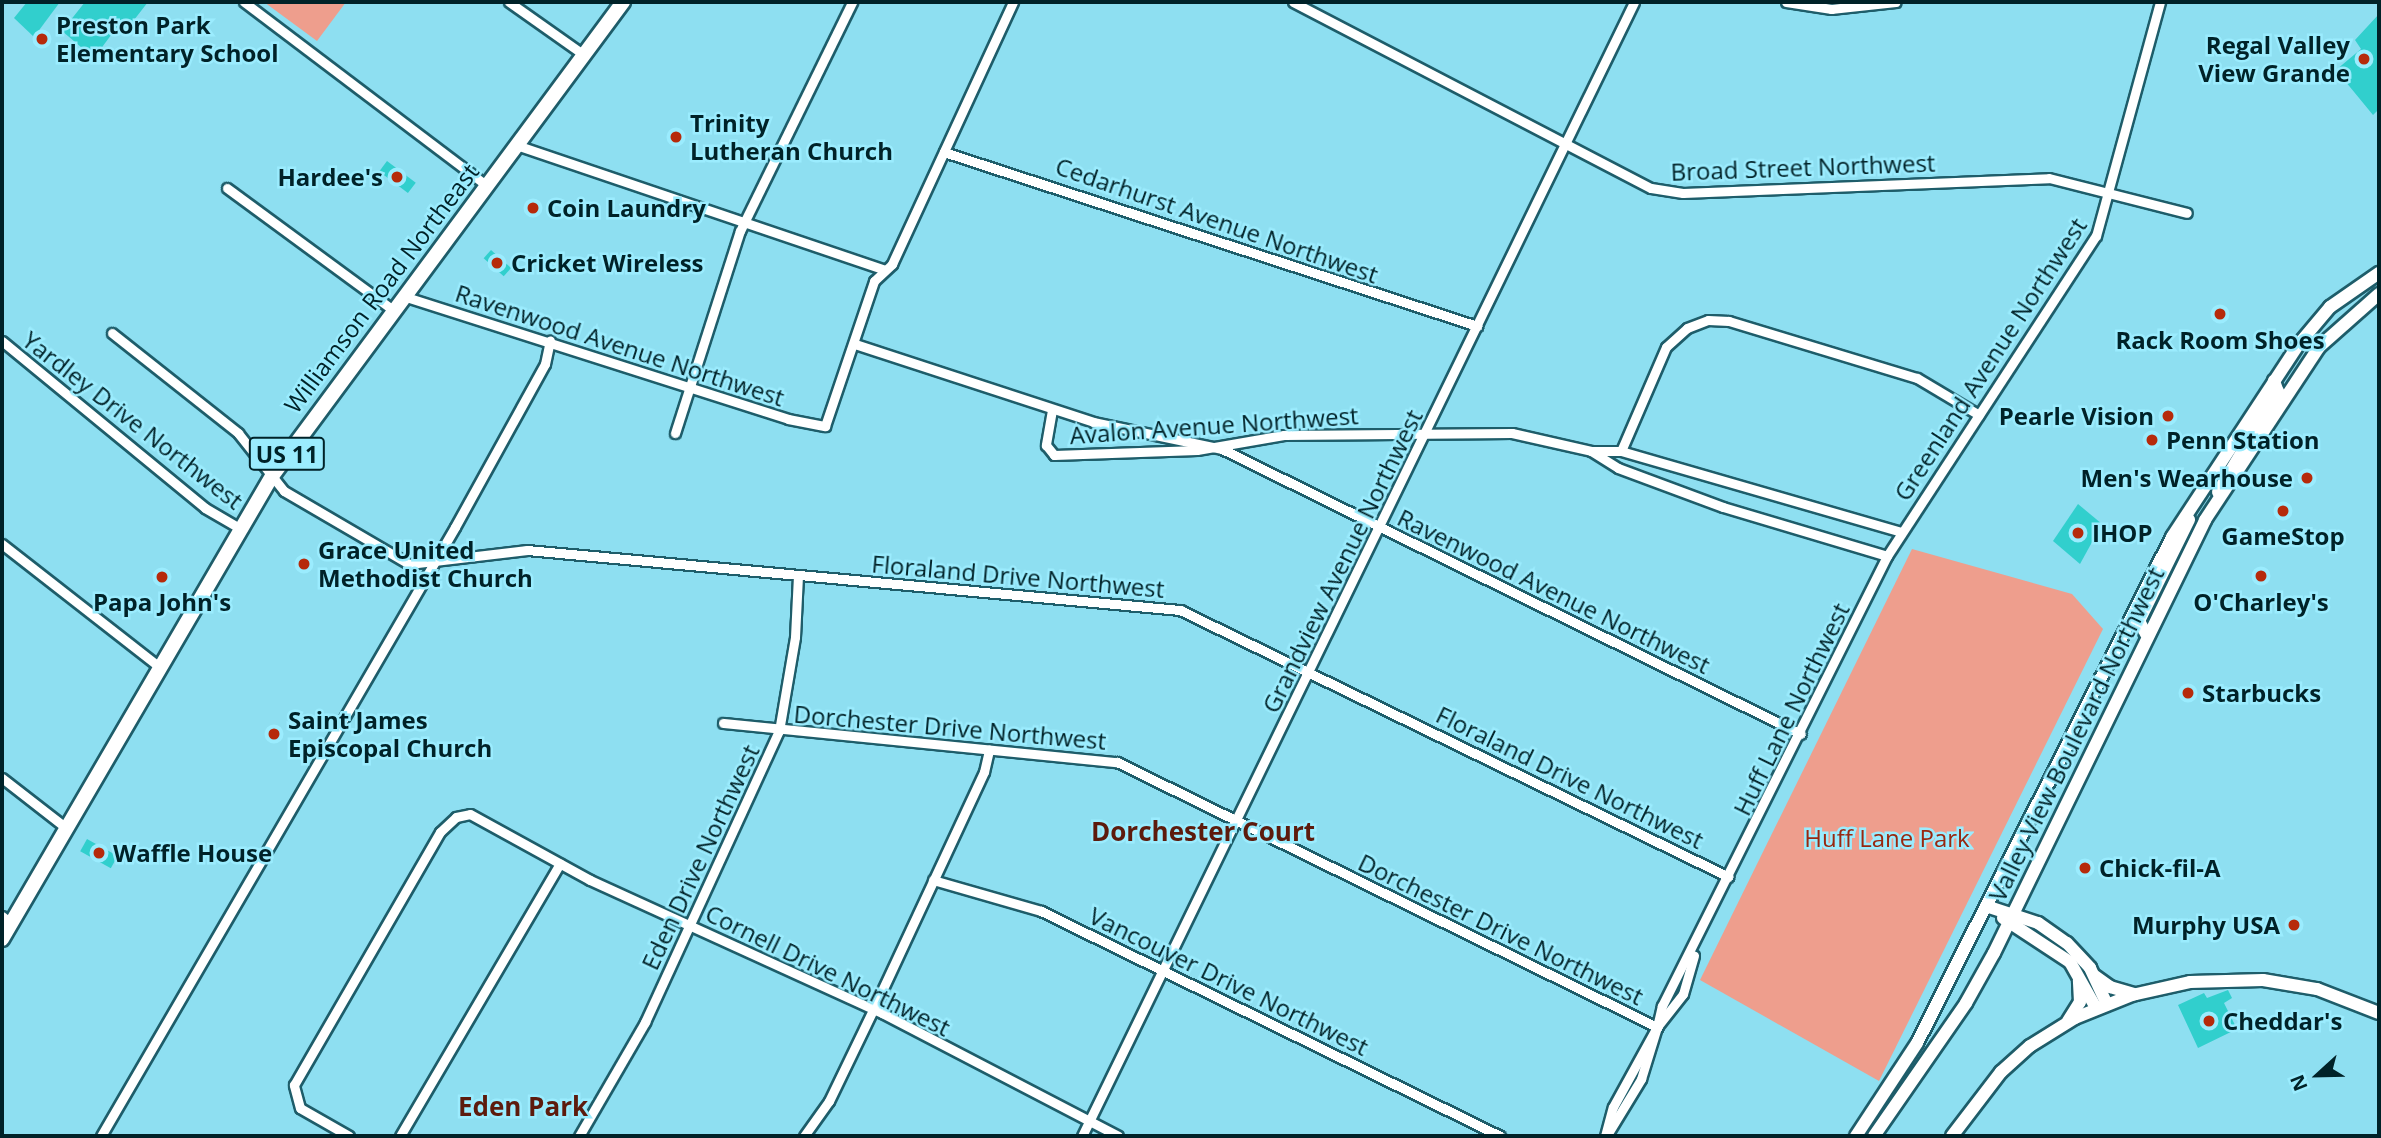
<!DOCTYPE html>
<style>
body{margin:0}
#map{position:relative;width:2381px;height:1138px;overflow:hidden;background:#8edff1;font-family:"Open Sans",sans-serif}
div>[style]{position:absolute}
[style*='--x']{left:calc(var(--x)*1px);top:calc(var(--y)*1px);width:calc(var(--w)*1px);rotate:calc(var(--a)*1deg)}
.green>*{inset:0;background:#ee9e8d}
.building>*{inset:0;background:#31cfcd;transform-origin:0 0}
.roads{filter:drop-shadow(2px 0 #1e5d6a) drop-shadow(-2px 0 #1e5d6a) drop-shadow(0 2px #1e5d6a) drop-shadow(0 -2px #1e5d6a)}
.street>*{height:9px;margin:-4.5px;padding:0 4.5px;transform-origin:4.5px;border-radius:4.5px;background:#fff}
.secondary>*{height:12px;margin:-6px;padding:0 6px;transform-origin:6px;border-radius:6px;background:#fff}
.primary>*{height:14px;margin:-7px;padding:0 7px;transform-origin:7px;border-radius:7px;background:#fff}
.dots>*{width:19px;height:19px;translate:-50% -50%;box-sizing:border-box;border:4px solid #9becfe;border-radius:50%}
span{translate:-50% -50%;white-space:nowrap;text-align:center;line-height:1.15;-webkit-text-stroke:5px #9becfe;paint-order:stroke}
.shield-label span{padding:2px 5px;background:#9becfe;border:2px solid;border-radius:5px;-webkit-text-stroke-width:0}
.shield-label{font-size:23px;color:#002228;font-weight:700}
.poi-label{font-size:24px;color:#002228;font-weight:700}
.left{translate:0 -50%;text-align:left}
.right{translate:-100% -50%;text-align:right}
.street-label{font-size:24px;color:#002228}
.park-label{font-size:24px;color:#99270f}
.neighbourhood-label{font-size:26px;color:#5d1b0d;font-weight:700}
.frame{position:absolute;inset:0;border:4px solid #002228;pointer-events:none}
.north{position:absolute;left:2283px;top:1040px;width:70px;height:70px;-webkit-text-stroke:5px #9becfe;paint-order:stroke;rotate:248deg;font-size:19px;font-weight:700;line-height:28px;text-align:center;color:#002228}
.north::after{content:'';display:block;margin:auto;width:24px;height:32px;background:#002228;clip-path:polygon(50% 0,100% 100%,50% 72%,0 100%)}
</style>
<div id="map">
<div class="green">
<div style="clip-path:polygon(264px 2px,346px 2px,317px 41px)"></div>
<div style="clip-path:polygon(1912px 549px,2072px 594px,2103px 629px,1879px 1081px,1700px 980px)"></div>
</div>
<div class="building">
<div style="clip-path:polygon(27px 2px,60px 2px,34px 37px,14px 18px)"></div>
<div style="clip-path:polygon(85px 2px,148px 2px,127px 29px,120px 23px,94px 58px,62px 31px)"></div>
<div style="clip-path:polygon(2379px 14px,2379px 109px,2373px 115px,2336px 70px,2361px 49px,2355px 40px)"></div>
<div style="left:387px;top:161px;width:36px;height:13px;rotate:37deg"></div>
<div style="left:491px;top:250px;width:27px;height:11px;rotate:42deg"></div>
<div style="clip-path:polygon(2078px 504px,2102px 524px,2080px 564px,2053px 541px)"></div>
<div style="left:87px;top:839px;width:35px;height:14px;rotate:29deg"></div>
<div style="clip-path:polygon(2228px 990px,2232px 998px,2224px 1003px,2237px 1029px,2198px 1048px,2178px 1005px,2204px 993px,2207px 998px)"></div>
</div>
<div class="roads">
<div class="street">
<div style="--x:244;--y:2;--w:303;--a:37.1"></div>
<div style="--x:509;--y:2;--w:92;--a:35.2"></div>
<div style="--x:1293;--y:2;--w:403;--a:27.5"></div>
<div style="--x:1651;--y:188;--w:32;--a:9"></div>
<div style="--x:1683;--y:193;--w:366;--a:-2.3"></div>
<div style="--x:2049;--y:178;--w:142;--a:14.2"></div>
<div style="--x:1786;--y:2;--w:46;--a:8.8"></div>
<div style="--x:1831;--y:9;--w:65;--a:-6.1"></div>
<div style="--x:516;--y:145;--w:387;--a:18.7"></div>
<div style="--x:944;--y:152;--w:561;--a:18.08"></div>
<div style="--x:227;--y:188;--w:206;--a:36.3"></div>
<div style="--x:403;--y:296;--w:404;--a:17.7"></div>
<div style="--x:788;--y:419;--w:38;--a:11"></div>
<div style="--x:825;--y:426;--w:153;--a:-71.3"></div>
<div style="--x:874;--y:281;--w:25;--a:-43"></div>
<div style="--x:892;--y:264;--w:289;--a:-65.2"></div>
<div style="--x:112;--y:333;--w:161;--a:38.4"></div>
<div style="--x:238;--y:433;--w:74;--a:51.6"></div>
<div style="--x:284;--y:491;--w:145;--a:30.3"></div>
<div style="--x:409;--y:564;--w:119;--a:-6.8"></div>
<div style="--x:527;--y:550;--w:656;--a:5.25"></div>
<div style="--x:1180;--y:610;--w:610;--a:25.94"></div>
<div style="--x:2;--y:341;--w:263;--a:39.4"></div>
<div style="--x:205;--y:508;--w:42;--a:30.3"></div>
<div style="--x:855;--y:344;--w:250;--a:18.1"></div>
<div style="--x:1093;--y:422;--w:132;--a:11.8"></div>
<div style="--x:1222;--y:449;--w:645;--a:26.21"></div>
<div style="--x:1052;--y:410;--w:36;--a:100"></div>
<div style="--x:1046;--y:445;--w:13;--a:51"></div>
<div style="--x:1054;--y:455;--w:143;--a:-2"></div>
<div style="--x:1197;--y:450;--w:88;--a:-9.8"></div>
<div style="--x:1284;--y:435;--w:228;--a:-0.5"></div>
<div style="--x:1512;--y:433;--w:81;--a:12.8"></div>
<div style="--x:1591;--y:451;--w:30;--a:0"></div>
<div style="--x:1621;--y:451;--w:291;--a:16.1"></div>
<div style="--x:675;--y:433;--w:212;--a:-72.2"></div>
<div style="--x:740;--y:231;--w:255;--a:-63.9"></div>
<div style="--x:1591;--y:451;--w:32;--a:32"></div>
<div style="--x:1618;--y:468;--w:112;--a:20.4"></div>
<div style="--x:1723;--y:507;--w:171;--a:16.6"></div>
<div style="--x:1621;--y:451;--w:113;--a:-66.6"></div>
<div style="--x:1666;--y:347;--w:28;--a:-42"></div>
<div style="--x:1687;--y:328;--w:22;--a:-21"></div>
<div style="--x:1708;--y:320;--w:21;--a:3"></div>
<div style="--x:1729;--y:321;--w:196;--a:16.9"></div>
<div style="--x:1917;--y:378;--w:72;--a:30.8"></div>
<div style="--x:2;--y:544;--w:197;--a:38"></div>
<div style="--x:723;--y:723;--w:396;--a:5.7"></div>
<div style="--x:1117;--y:762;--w:602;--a:26.14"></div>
<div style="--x:2;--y:778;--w:80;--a:37.9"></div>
<div style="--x:933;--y:880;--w:112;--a:16"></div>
<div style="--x:1041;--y:911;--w:511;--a:26.11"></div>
<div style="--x:2;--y:916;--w:11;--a:38"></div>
<div style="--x:1607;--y:1135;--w:66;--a:-58.7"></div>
<div style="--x:1641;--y:1079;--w:54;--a:-72.9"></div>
<div style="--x:1657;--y:1027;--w:42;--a:-51.8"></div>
<div style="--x:1683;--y:994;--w:40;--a:-74"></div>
<div style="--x:101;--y:1136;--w:704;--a:-59.83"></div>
<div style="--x:455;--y:527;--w:186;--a:-61.1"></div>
<div style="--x:545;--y:364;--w:24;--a:-78"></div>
<div style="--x:349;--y:1136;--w:56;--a:-150.3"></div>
<div style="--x:300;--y:1108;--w:24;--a:-105"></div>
<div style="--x:294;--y:1085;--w:292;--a:-60"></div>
<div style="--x:440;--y:832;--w:22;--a:-43"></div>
<div style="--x:456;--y:817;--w:14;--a:-12"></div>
<div style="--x:470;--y:814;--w:137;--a:28.8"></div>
<div style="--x:590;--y:880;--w:321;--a:24.5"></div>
<div style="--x:882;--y:1013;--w:266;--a:27.5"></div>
<div style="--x:400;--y:1136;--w:316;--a:-59.6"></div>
<div style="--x:579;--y:1136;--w:132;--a:-59.9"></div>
<div style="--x:645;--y:1022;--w:320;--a:-65.3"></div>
<div style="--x:779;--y:731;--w:95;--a:-80.3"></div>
<div style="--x:795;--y:637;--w:62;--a:-87.2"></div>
<div style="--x:804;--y:1136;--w:43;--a:-54.5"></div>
<div style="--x:829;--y:1101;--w:101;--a:-64.2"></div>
<div style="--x:873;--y:1010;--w:263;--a:-65"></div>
<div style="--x:984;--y:772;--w:23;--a:-77"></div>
<div style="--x:1082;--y:1136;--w:1261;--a:-64.04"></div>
<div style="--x:1605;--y:1136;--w:30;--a:-75"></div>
<div style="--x:1613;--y:1107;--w:91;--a:-61.2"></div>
<div style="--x:1657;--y:1027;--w:22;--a:-77"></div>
<div style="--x:1662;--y:1006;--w:503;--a:-63.43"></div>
<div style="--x:1887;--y:556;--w:382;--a:-56.9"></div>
<div style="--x:2096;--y:236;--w:243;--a:-74.7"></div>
</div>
<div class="secondary">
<div style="--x:2218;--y:492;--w:117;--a:-59"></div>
<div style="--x:2278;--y:392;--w:12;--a:-110"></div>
<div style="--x:2146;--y:634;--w:15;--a:-118"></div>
<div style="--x:2139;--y:621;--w:113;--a:-63.7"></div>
<div style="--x:1986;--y:906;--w:55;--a:18.1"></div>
<div style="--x:2038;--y:923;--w:35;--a:35"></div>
<div style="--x:2067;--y:943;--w:34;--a:47"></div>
<div style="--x:2090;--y:968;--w:40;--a:65"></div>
<div style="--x:2003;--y:918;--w:80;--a:33.3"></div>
<div style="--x:2070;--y:962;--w:53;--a:60.5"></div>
<div style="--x:2095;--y:976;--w:19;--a:36"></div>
<div style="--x:2110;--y:987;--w:26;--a:16"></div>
<div style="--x:2068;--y:1021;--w:22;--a:-58"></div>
<div style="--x:2080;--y:1002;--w:22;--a:-93"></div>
<div style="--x:1856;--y:1136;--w:111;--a:-56.7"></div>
<div style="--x:1917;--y:1043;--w:567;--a:-63.25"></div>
<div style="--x:2172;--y:537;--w:230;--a:-56.7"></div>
<div style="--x:2298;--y:345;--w:50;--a:-49.9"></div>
<div style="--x:2330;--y:307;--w:60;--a:-34.8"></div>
<div style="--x:1874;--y:1136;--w:162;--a:-55.3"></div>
<div style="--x:1966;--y:1003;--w:57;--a:-60.8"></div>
<div style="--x:1994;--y:953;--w:482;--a:-64"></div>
<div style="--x:2205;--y:520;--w:207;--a:-56.6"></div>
<div style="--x:2319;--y:347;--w:80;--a:-41.5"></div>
<div style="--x:1952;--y:1136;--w:81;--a:-52.6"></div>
<div style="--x:2001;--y:1072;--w:39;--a:-42"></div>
<div style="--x:2030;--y:1046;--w:53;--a:-31.9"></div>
<div style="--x:2075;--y:1018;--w:61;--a:-22"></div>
<div style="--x:2132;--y:995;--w:59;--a:-12.6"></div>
<div style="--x:2190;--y:982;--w:73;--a:-1.6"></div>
<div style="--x:2263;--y:980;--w:55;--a:9.5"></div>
<div style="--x:2317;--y:989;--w:66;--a:21.2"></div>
</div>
<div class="primary">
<div style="--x:2;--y:939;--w:536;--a:-59.75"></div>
<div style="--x:272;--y:476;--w:590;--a:-53.48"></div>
</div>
</div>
<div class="dots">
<div style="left:42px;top:39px;background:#b62a0b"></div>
<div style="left:2364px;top:59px;background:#b62a0b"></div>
<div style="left:676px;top:137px;background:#b62a0b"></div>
<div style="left:397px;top:177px;background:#b62a0b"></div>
<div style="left:533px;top:208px;background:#b62a0b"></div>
<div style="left:497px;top:263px;background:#b62a0b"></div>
<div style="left:2220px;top:314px;background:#b62a0b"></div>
<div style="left:2168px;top:416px;background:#b62a0b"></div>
<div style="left:2152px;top:440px;background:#b62a0b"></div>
<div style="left:2307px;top:478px;background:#b62a0b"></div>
<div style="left:2283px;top:511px;background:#b62a0b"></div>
<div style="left:2078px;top:533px;background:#b62a0b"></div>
<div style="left:304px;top:564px;background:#b62a0b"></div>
<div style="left:2261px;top:576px;background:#b62a0b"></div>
<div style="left:162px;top:577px;background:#b62a0b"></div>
<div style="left:2188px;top:693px;background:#b62a0b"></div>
<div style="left:274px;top:734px;background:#b62a0b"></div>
<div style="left:99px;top:853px;background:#b62a0b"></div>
<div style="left:2085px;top:868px;background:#b62a0b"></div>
<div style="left:2294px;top:925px;background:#b62a0b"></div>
<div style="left:2209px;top:1021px;background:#b62a0b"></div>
</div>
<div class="shield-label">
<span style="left:287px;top:454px">US 11</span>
</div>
<div class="poi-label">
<span class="left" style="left:56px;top:39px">Preston Park<br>Elementary School</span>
<span class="right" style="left:2350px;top:59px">Regal Valley<br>View Grande</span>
<span class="left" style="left:690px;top:137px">Trinity<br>Lutheran Church</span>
<span class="right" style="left:383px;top:177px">Hardee's</span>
<span class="left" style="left:547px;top:208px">Coin Laundry</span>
<span class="left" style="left:511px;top:263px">Cricket Wireless</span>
<span style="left:2220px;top:340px">Rack Room Shoes</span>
<span class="right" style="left:2154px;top:416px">Pearle Vision</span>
<span class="left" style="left:2166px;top:440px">Penn Station</span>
<span class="right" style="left:2293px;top:478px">Men's Wearhouse</span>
<span class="left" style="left:2092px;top:533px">IHOP</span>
<span style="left:2283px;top:536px">GameStop</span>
<span class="left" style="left:318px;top:564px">Grace United<br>Methodist Church</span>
<span style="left:162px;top:602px">Papa John's</span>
<span style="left:2261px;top:602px">O'Charley's</span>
<span class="left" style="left:2202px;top:693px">Starbucks</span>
<span class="left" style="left:288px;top:734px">Saint James<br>Episcopal Church</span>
<span class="left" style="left:113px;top:853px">Waffle House</span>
<span class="left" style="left:2099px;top:868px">Chick-fil-A</span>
<span class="right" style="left:2280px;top:925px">Murphy USA</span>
<span class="left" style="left:2223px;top:1021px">Cheddar's</span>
</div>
<div class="street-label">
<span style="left:1803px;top:167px;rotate:-2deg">Broad Street Northwest</span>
<span style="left:1217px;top:220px;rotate:19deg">Cedarhurst Avenue Northwest</span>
<span style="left:381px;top:288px;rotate:-53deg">Williamson Road Northeast</span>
<span style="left:620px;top:345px;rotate:18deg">Ravenwood Avenue Northwest</span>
<span style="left:1990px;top:359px;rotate:-57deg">Greenland Avenue Northwest</span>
<span style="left:133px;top:420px;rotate:38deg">Yardley Drive Northwest</span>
<span style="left:1214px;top:425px;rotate:-4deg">Avalon Avenue Northwest</span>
<span style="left:1342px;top:561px;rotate:-64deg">Grandview Avenue Northwest</span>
<span style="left:1018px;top:576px;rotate:5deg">Floraland Drive Northwest</span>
<span style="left:1554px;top:591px;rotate:26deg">Ravenwood Avenue Northwest</span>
<span style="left:1791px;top:709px;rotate:-64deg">Huff Lane Northwest</span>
<span style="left:950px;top:727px;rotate:5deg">Dorchester Drive Northwest</span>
<span style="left:2076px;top:734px;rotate:-64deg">Valley View Boulevard Northwest</span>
<span style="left:1570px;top:777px;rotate:26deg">Floraland Drive Northwest</span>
<span style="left:700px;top:857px;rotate:-65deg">Eden Drive Northwest</span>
<span style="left:1501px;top:929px;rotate:26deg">Dorchester Drive Northwest</span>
<span style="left:828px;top:970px;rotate:26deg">Cornell Drive Northwest</span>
<span style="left:1229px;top:981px;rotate:26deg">Vancouver Drive Northwest</span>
</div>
<div class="park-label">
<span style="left:1887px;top:838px">Huff Lane Park</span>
</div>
<div class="neighbourhood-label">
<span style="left:1203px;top:832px">Dorchester Court</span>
<span style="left:523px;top:1107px">Eden Park</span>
</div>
<div class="frame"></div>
<div class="north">N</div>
</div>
